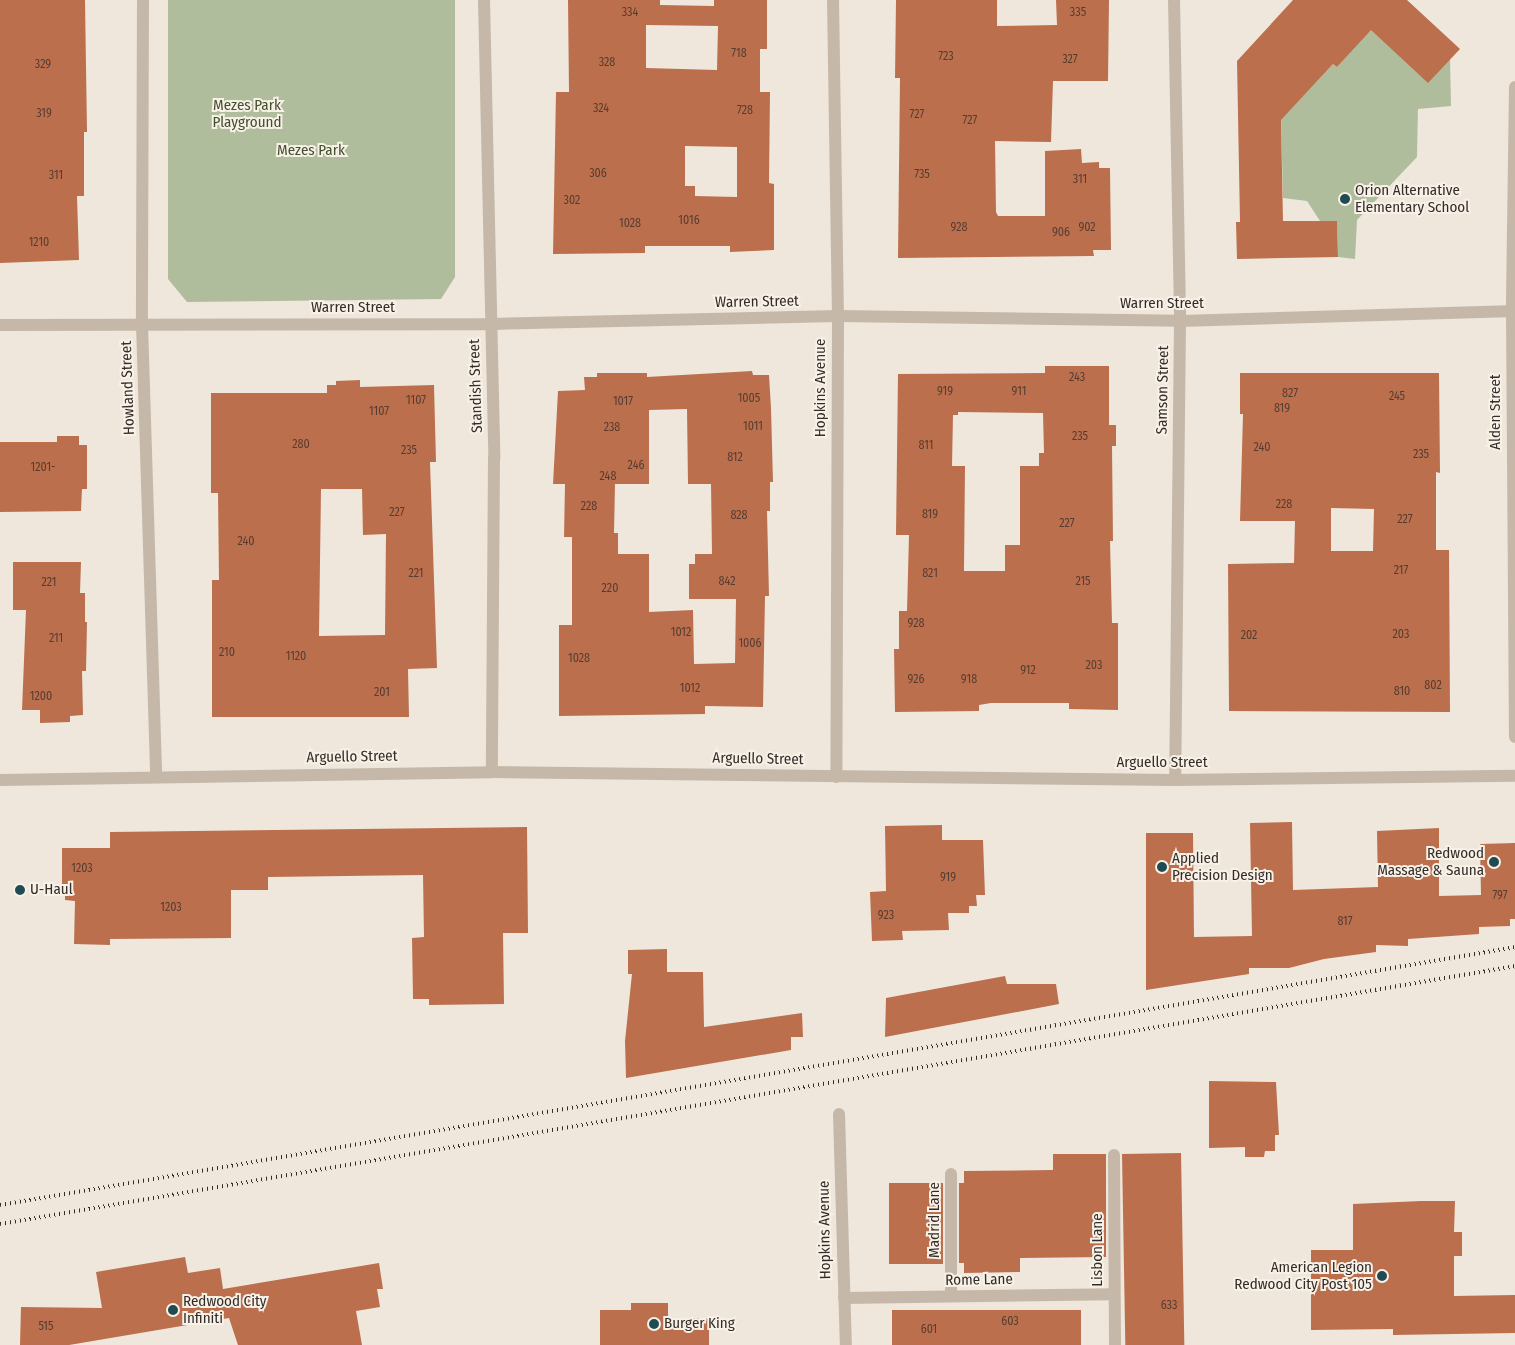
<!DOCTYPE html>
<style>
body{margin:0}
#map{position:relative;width:1515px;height:1345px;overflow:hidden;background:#efe7db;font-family:"Fira Sans Condensed",sans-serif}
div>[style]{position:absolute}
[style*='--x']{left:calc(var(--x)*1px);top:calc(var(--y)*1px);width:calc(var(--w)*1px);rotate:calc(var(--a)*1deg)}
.green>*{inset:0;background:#b0bd9c}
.building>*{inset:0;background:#bc6f4d;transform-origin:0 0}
.minor>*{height:12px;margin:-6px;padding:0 6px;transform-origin:6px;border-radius:6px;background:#c6b8a8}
.rail>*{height:4px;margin-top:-2px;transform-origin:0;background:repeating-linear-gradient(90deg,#342c28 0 1px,transparent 0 5px)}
.dots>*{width:14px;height:14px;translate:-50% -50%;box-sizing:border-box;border:2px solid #f8f1e7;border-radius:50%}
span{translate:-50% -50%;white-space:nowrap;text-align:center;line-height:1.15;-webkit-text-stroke:4px #f8f1e7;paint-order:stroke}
.number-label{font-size:12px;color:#563d31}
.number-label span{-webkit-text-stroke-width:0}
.park-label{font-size:15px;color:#41502d}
.poi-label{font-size:15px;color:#342c28}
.left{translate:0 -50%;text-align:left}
.right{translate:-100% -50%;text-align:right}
.street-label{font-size:15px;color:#342c28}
</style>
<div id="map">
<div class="green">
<div style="clip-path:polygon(168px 0,455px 0,455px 277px,441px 299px,187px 302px,168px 279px)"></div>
<div style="clip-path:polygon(1364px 23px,1450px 58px,1451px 106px,1418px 109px,1417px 157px,1357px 220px,1355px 259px,1338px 257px,1337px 221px,1320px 221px,1307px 201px,1283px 198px,1281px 116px,1290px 110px,1333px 64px,1337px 67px,1352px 50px)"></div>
</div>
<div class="building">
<div style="clip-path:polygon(0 0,85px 0,87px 132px,84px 132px,84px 196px,77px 196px,79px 260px,0 263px)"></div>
<div style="clip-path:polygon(evenodd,568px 0,660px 0,660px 5px,714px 6px,714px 0,767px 0,767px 49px,760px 49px,760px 92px,770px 92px,769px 183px,774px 184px,774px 250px,730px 252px,730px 246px,645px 246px,645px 253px,553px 254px,556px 92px,569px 92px,568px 0,646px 25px,718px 26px,717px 70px,646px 68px,646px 25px,568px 0,685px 146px,737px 147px,737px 197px,695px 196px,695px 186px,685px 186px,685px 146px)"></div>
<div style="clip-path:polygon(896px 0,997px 0,997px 26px,1057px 25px,1056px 0,1109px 0,1108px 81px,1053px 81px,1051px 142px,995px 141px,996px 212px,998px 216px,1045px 216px,1045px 151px,1081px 149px,1082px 163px,1099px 162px,1099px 168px,1110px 168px,1111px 250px,1093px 250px,1094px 256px,898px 258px,900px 78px,895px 78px)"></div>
<div style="clip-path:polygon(1293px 0,1407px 0,1460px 49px,1428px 83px,1371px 30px,1337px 67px,1333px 64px,1281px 120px,1283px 221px,1337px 221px,1338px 257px,1237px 259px,1236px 222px,1240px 222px,1237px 61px)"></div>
<div style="clip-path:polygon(evenodd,1045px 366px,1109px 366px,1109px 425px,1116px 425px,1116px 446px,1112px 446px,1113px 541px,1110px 541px,1112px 623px,1118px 623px,1118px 710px,1069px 709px,1069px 703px,991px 703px,979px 705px,979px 711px,895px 712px,894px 649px,899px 649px,899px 611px,907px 611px,909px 535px,896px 535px,898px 374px,1045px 373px,1045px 366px,958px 412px,1043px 413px,1044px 453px,1039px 453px,1039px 466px,1020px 466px,1020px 545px,1005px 545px,1005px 571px,964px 571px,965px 466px,952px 466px,953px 415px,958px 415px,958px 412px)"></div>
<div style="clip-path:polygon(evenodd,752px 371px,753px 375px,769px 375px,771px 408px,773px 482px,770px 482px,770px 511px,767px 511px,769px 596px,765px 596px,763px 707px,705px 706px,705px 714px,559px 716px,559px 625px,572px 625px,572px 537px,564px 537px,565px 484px,553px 484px,558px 391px,585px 390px,584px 377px,597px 377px,597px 373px,647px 373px,647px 377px,752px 371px,687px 409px,688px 484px,711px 484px,712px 554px,695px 554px,695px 564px,689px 564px,689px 599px,736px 599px,735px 663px,694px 664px,693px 610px,649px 612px,649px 554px,618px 554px,618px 533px,614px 533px,615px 484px,649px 484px,649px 410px,687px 409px)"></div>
<div style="clip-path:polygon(evenodd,1240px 373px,1439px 373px,1440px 473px,1436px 472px,1436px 550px,1449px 550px,1450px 712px,1229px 711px,1228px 564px,1294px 563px,1295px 521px,1240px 521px,1243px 414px,1240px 414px,1240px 373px,1331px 508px,1374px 509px,1373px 551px,1331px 551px,1331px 508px)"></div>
<div style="clip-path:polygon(evenodd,360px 380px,360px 387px,434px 385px,436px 462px,430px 462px,437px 668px,408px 669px,409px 717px,212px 717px,212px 580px,219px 580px,218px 493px,211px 493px,211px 393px,327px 393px,327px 385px,336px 385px,336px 381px,360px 380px,321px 489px,362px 489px,363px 535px,386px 534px,385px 635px,319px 636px,321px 489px)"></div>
<div style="clip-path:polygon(57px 436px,79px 436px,79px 445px,87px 445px,87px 489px,82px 489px,81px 511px,0 512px,0 442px,57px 442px)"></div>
<div style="clip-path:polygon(13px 562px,81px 562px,80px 593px,85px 593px,85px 622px,87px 622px,86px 671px,82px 671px,83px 715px,70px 716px,70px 722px,40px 723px,40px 710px,22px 710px,26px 610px,13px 610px)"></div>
<div style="clip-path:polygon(1292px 822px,1293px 890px,1378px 887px,1377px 831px,1439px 828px,1439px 896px,1481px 895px,1480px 844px,1515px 843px,1515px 919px,1510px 919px,1510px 926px,1479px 927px,1479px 934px,1408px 939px,1408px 946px,1376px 945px,1376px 952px,1324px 959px,1289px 968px,1249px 968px,1249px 974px,1146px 990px,1146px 833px,1193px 833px,1194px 937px,1252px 936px,1250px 823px)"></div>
<div style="clip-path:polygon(942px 825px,942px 840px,983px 840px,985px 895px,976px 895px,977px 906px,969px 906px,969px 913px,948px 913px,949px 930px,902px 931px,903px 940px,872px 941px,870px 892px,886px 891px,885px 826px)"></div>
<div style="clip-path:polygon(527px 827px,528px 933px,503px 933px,504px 1004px,429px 1005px,429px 999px,413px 999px,412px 938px,424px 937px,423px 875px,268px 877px,268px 890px,231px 890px,231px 938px,110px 939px,110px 945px,74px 944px,75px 901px,65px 900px,65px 894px,62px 894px,62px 848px,110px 848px,110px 832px)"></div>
<div style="clip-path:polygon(667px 949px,667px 972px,703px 972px,704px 1027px,802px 1013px,803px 1037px,791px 1037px,791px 1050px,626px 1078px,625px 1041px,632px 974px,628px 974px,628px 950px)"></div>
<div style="clip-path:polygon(1005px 976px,1007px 984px,1056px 984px,1059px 1004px,885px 1037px,886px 998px)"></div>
<div style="clip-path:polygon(1209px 1081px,1276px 1082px,1279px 1135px,1275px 1135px,1275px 1151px,1265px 1151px,1264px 1157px,1245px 1157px,1245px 1147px,1209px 1148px)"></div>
<div style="left:1181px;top:1153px;width:192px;height:59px;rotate:89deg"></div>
<div style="clip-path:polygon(1053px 1154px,1106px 1154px,1106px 1257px,1020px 1258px,1020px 1272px,964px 1273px,964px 1263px,959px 1263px,959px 1183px,964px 1183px,964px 1171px,1053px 1170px)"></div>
<div style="left:943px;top:1183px;width:81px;height:54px;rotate:90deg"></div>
<div style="clip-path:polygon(1421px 1201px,1455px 1201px,1454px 1232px,1462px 1232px,1462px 1256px,1454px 1256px,1454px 1296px,1515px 1295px,1515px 1333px,1393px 1335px,1393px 1329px,1311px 1330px,1311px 1250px,1353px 1250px,1353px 1204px)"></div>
<div style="clip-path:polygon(185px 1257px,188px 1273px,220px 1268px,223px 1289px,379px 1263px,383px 1289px,377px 1289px,380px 1307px,356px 1311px,362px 1345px,238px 1345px,229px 1318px,69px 1345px,20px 1345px,21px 1307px,102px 1308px,96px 1272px)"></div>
<div style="clip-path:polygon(631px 1303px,668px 1303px,668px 1319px,709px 1318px,709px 1345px,600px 1345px,600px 1310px,631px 1310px)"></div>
<div style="left:1081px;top:1310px;width:35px;height:189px;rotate:90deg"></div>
</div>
<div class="minor">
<div style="--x:143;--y:0;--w:324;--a:90.2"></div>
<div style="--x:142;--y:324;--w:451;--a:88.2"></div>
<div style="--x:484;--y:0;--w:458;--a:88.7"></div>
<div style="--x:494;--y:458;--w:314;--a:90.4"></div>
<div style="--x:833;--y:0;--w:316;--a:89.1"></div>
<div style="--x:838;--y:316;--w:461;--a:90.2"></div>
<div style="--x:1174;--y:0;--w:321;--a:88.9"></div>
<div style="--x:1180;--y:321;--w:459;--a:90.6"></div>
<div style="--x:1515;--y:87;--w:224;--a:90.8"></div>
<div style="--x:1512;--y:311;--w:426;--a:89.6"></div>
<div style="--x:0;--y:325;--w:490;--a:-0.1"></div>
<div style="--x:490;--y:324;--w:348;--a:-1.3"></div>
<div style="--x:838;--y:316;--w:342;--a:0.8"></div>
<div style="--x:1180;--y:321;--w:335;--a:-1.7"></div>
<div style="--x:0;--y:780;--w:492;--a:-0.9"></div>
<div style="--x:492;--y:772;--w:683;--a:0.67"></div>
<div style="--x:1175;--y:780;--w:340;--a:-0.7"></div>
<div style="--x:839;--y:1114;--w:231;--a:88.3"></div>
<div style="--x:1114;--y:1155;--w:190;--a:89.7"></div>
<div style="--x:951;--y:1296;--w:122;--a:-90"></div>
<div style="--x:844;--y:1298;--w:270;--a:-0.8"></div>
</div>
<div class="rail">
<div style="--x:0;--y:1205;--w:1537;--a:-9.66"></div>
<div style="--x:0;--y:1224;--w:1537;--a:-9.66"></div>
</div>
<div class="dots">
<div style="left:1345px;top:199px;background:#214b52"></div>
<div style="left:1494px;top:862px;background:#214b52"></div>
<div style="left:1162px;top:867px;background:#214b52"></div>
<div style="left:20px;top:890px;background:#214b52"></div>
<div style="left:1382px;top:1276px;background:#214b52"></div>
<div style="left:173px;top:1310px;background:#214b52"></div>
<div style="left:654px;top:1324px;background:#214b52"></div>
</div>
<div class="number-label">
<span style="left:630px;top:13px">334</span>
<span style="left:1078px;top:13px">335</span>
<span style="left:739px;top:54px">718</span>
<span style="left:946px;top:57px">723</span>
<span style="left:1070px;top:60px">327</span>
<span style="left:607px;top:63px">328</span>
<span style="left:43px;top:65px">329</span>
<span style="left:601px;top:109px">324</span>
<span style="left:745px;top:111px">728</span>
<span style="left:44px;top:114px">319</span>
<span style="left:917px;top:115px">727</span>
<span style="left:970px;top:121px">727</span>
<span style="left:598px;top:174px">306</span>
<span style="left:922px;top:175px">735</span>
<span style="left:56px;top:176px">311</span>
<span style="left:1080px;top:180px">311</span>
<span style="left:572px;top:201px">302</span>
<span style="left:689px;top:221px">1016</span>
<span style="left:630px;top:224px">1028</span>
<span style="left:959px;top:228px">928</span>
<span style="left:1087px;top:228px">902</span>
<span style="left:1061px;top:233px">906</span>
<span style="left:39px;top:243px">1210</span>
<span style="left:1077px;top:378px">243</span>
<span style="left:945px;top:392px">919</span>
<span style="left:1019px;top:392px">911</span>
<span style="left:1290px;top:394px">827</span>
<span style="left:1397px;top:397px">245</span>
<span style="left:749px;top:399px">1005</span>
<span style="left:416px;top:401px">1107</span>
<span style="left:623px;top:402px">1017</span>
<span style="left:1282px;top:409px">819</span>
<span style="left:379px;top:412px">1107</span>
<span style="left:753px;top:427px">1011</span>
<span style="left:612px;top:428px">238</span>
<span style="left:1080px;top:437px">235</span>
<span style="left:301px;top:445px">280</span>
<span style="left:926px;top:446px">811</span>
<span style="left:1262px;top:448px">240</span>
<span style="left:409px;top:451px">235</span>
<span style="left:1421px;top:455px">235</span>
<span style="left:735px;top:458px">812</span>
<span style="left:636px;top:466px">246</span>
<span style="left:43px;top:468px">1201-</span>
<span style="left:608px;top:477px">248</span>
<span style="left:1284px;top:505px">228</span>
<span style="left:589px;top:507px">228</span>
<span style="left:397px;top:513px">227</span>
<span style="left:930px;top:515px">819</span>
<span style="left:739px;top:516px">828</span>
<span style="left:1405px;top:520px">227</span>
<span style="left:1067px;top:524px">227</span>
<span style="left:246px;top:542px">240</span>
<span style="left:1401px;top:571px">217</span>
<span style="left:416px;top:574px">221</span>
<span style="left:930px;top:574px">821</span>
<span style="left:727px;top:582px">842</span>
<span style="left:1083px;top:582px">215</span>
<span style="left:49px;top:583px">221</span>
<span style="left:610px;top:589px">220</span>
<span style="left:916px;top:624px">928</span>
<span style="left:681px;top:633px">1012</span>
<span style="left:1401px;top:635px">203</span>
<span style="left:1249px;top:636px">202</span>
<span style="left:56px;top:639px">211</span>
<span style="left:750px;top:644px">1006</span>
<span style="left:227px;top:653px">210</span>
<span style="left:296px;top:657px">1120</span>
<span style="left:579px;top:659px">1028</span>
<span style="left:1094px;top:666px">203</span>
<span style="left:1028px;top:671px">912</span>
<span style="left:916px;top:680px">926</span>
<span style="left:969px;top:680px">918</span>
<span style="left:1433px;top:686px">802</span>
<span style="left:690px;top:689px">1012</span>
<span style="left:1402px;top:692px">810</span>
<span style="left:382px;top:693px">201</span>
<span style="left:41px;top:697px">1200</span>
<span style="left:82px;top:869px">1203</span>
<span style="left:948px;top:878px">919</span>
<span style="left:1500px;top:896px">797</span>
<span style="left:171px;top:908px">1203</span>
<span style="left:886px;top:916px">923</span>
<span style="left:1345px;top:922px">817</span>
<span style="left:1169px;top:1306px">633</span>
<span style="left:1010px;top:1322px">603</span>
<span style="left:46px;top:1327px">515</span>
<span style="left:929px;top:1330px">601</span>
</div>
<div class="park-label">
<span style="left:247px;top:114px">Mezes Park<br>Playground</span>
<span style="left:311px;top:151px">Mezes Park</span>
</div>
<div class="poi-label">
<span class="left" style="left:1355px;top:199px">Orion Alternative<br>Elementary School</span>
<span class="right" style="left:1484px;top:862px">Redwood<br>Massage &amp; Sauna</span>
<span class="left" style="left:1172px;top:867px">Applied<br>Precision Design</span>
<span class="left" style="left:30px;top:890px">U-Haul</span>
<span class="right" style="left:1372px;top:1276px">American Legion<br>Redwood City Post 105</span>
<span class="left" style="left:183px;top:1310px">Redwood City<br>Infiniti</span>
<span class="left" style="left:664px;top:1324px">Burger King</span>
</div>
<div class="street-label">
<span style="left:757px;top:302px;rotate:-1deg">Warren Street</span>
<span style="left:1162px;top:304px">Warren Street</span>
<span style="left:353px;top:308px">Warren Street</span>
<span style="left:476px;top:386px;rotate:-92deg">Standish Street</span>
<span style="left:128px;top:388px;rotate:-92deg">Howland Street</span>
<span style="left:821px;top:388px;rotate:-90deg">Hopkins Avenue</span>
<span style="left:1163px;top:390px;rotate:-89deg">Samson Street</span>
<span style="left:1496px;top:412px;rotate:-90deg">Alden Street</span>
<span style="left:352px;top:757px;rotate:-1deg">Arguello Street</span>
<span style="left:758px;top:759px;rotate:1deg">Arguello Street</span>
<span style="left:1162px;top:763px">Arguello Street</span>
<span style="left:935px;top:1220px;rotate:-90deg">Madrid Lane</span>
<span style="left:825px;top:1230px;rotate:-91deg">Hopkins Avenue</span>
<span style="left:1098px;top:1250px;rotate:-90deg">Lisbon Lane</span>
<span style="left:979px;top:1280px;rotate:-1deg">Rome Lane</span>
</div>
</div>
